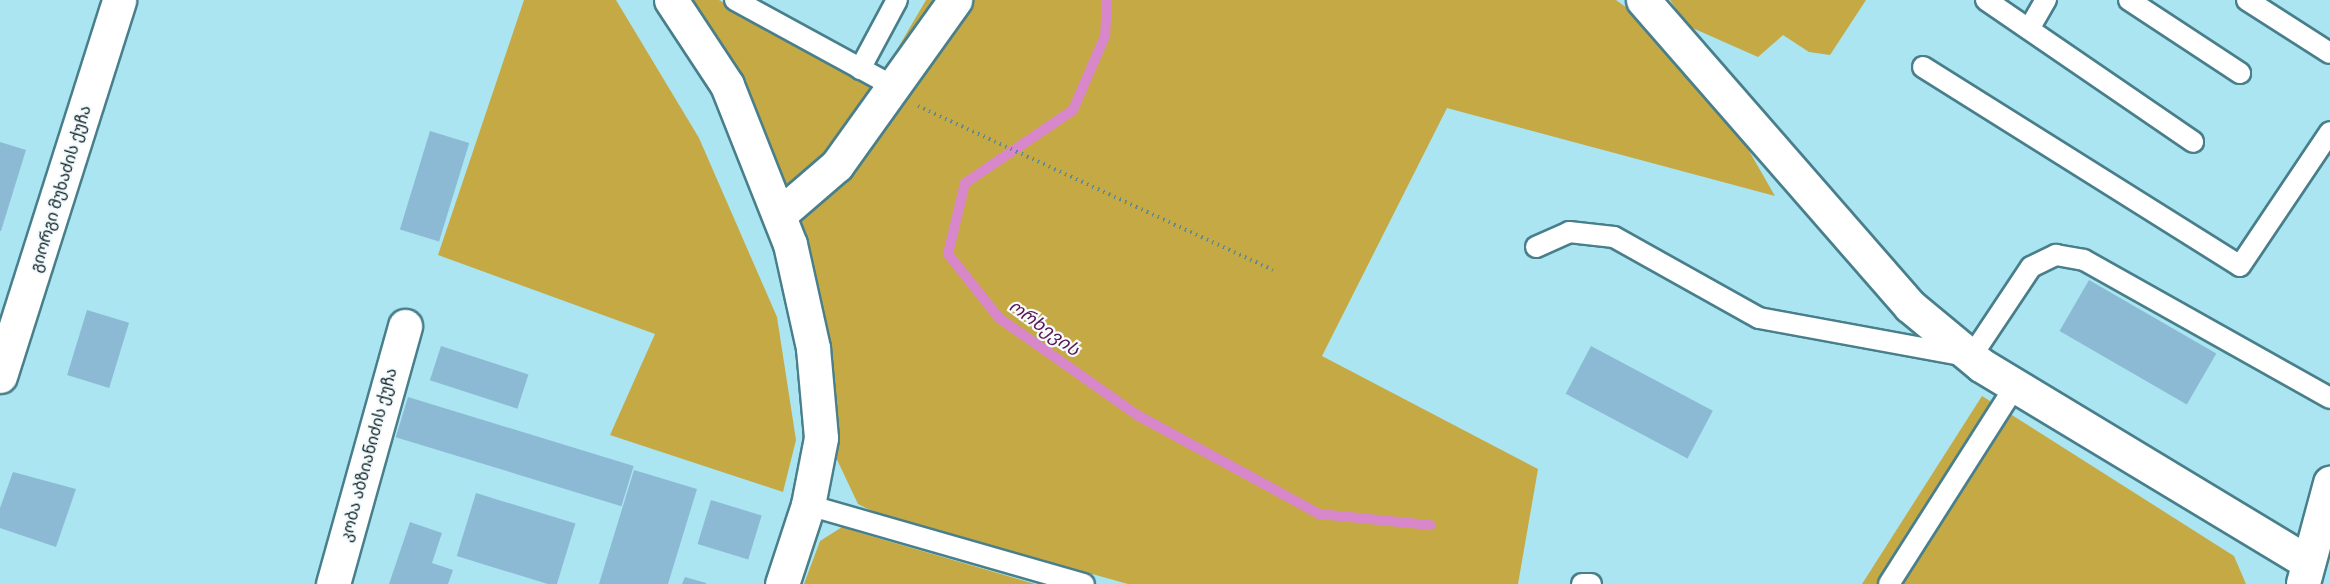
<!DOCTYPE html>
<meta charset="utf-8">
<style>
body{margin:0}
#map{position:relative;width:2330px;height:584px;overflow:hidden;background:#abe5f2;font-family:Karla,"Noto Sans Georgian",sans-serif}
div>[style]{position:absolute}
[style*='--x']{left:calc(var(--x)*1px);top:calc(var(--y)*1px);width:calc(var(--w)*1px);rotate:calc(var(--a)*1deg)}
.green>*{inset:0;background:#c5a944}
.stream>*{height:10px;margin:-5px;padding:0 5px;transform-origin:5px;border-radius:5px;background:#d888ca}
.building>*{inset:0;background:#8cbad4;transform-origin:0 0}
.path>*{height:4px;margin-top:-2px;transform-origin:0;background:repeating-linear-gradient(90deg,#5f8992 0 1.5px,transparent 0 6px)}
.roads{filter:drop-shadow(2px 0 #487f8b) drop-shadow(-2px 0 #487f8b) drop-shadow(0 2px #487f8b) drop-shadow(0 -2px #487f8b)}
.lane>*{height:20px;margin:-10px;padding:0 10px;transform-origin:10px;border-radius:10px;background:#fff}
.street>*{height:33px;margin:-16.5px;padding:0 16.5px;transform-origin:16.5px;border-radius:16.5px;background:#fff}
span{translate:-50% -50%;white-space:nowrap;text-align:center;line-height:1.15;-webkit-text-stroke:4.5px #f6fbfd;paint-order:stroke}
.street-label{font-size:16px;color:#071f23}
.water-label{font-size:18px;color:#5c1554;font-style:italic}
</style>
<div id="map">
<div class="green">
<div style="clip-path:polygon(524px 0,616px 0,699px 138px,777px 317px,796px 440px,783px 492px,610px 435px,655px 334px,438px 255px)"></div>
<div style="clip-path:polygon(685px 0,719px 0,875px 87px,926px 0,1616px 0,1648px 23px,1748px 149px,1775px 196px,1447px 108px,1322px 356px,1538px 469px,1518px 584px,1128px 584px,878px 514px,858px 504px,831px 447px,832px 387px,814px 273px,745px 82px)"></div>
<div style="clip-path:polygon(1670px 0,1866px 0,1830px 55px,1809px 52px,1783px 35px,1758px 57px,1688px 26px)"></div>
<div style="clip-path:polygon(1982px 396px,2234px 556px,2246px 584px,1862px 584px)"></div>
<div style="clip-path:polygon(842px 527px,864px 534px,1035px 584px,804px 584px,820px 541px)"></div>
</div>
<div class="stream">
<div style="--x:1107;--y:0;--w:36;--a:93"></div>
<div style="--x:1105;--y:36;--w:81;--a:113.4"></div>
<div style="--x:1073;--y:110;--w:130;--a:145.9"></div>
<div style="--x:965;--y:183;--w:73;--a:103.5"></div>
<div style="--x:948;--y:254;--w:82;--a:51.4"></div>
<div style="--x:999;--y:318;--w:169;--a:35.1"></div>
<div style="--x:1137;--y:415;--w:207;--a:28.5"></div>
<div style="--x:1319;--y:514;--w:112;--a:5.7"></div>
</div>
<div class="building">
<div style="left:430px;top:131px;width:41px;height:103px;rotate:17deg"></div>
<div style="clip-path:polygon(0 142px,26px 150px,1px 231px,0 231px)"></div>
<div style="left:2089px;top:280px;width:147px;height:59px;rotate:30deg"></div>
<div style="left:87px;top:310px;width:44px;height:68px;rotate:17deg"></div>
<div style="left:441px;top:346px;width:92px;height:36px;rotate:18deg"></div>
<div style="left:1591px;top:346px;width:138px;height:54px;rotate:28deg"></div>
<div style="left:408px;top:397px;width:236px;height:42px;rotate:17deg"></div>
<div style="clip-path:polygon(634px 470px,697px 489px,668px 584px,599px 584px)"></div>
<div style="clip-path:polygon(13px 472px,76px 489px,56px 547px,0 528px,0 508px)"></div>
<div style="left:476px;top:493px;width:104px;height:66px;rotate:17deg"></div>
<div style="left:711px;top:500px;width:53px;height:46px;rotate:17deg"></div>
<div style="clip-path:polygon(410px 522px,442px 533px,432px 563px,453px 570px,448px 584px,389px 584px)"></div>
<div style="clip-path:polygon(685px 577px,706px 583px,706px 584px,682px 584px)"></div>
</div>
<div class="path">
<div style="--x:918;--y:106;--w:391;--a:24.8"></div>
</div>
<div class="roads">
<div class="lane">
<div style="--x:735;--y:0;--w:178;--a:28.6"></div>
<div style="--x:1986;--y:0;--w:251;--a:34.4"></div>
<div style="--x:2129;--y:0;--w:133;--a:33.3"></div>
<div style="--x:2247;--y:0;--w:98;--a:32.6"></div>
<div style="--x:2029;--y:29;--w:34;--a:-60"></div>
<div style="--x:1923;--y:67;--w:374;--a:32.1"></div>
<div style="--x:2240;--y:266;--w:161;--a:-56.1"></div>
<div style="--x:860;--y:69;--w:78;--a:-61.8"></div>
<div style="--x:1536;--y:247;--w:36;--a:-24"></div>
<div style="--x:1569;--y:232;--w:45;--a:6.3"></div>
<div style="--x:1614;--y:237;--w:166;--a:29.2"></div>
<div style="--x:1759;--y:318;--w:216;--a:10.4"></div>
<div style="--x:1971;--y:357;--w:108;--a:-56.3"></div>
<div style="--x:2031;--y:267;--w:28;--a:-26"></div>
<div style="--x:2056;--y:255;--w:28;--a:10"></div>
<div style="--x:2084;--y:260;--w:282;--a:29.3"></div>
<div style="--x:808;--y:505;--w:287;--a:16"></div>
<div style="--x:1582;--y:584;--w:9;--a:0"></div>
<div style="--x:1889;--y:584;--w:235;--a:-57.5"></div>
</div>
<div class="street">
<div style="--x:671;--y:0;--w:102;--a:56.6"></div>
<div style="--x:727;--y:85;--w:171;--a:68.4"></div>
<div style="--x:790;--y:244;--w:107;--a:77.5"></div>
<div style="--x:813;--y:348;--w:90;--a:84.9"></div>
<div style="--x:821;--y:438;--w:68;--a:101"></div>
<div style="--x:808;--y:505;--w:83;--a:108.2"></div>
<div style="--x:1643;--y:0;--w:406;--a:48.9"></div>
<div style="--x:1910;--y:306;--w:92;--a:39.7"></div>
<div style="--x:1981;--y:365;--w:382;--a:31.1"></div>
<div style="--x:779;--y:215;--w:77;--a:-40.8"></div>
<div style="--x:837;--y:165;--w:203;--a:-54.4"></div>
<div style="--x:0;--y:376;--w:394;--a:-72.4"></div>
<div style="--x:2303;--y:583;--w:104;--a:-74.9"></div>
<div style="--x:333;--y:584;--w:268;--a:-74.4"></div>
</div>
</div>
<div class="street-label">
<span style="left:61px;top:189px;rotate:-73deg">გიორგი მუხაძის ქუჩა</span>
<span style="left:369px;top:455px;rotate:-75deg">კობა აბზიანიძის ქუჩა</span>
</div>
<div class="water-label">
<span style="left:1044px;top:328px;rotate:36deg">ორხევის</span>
</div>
</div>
